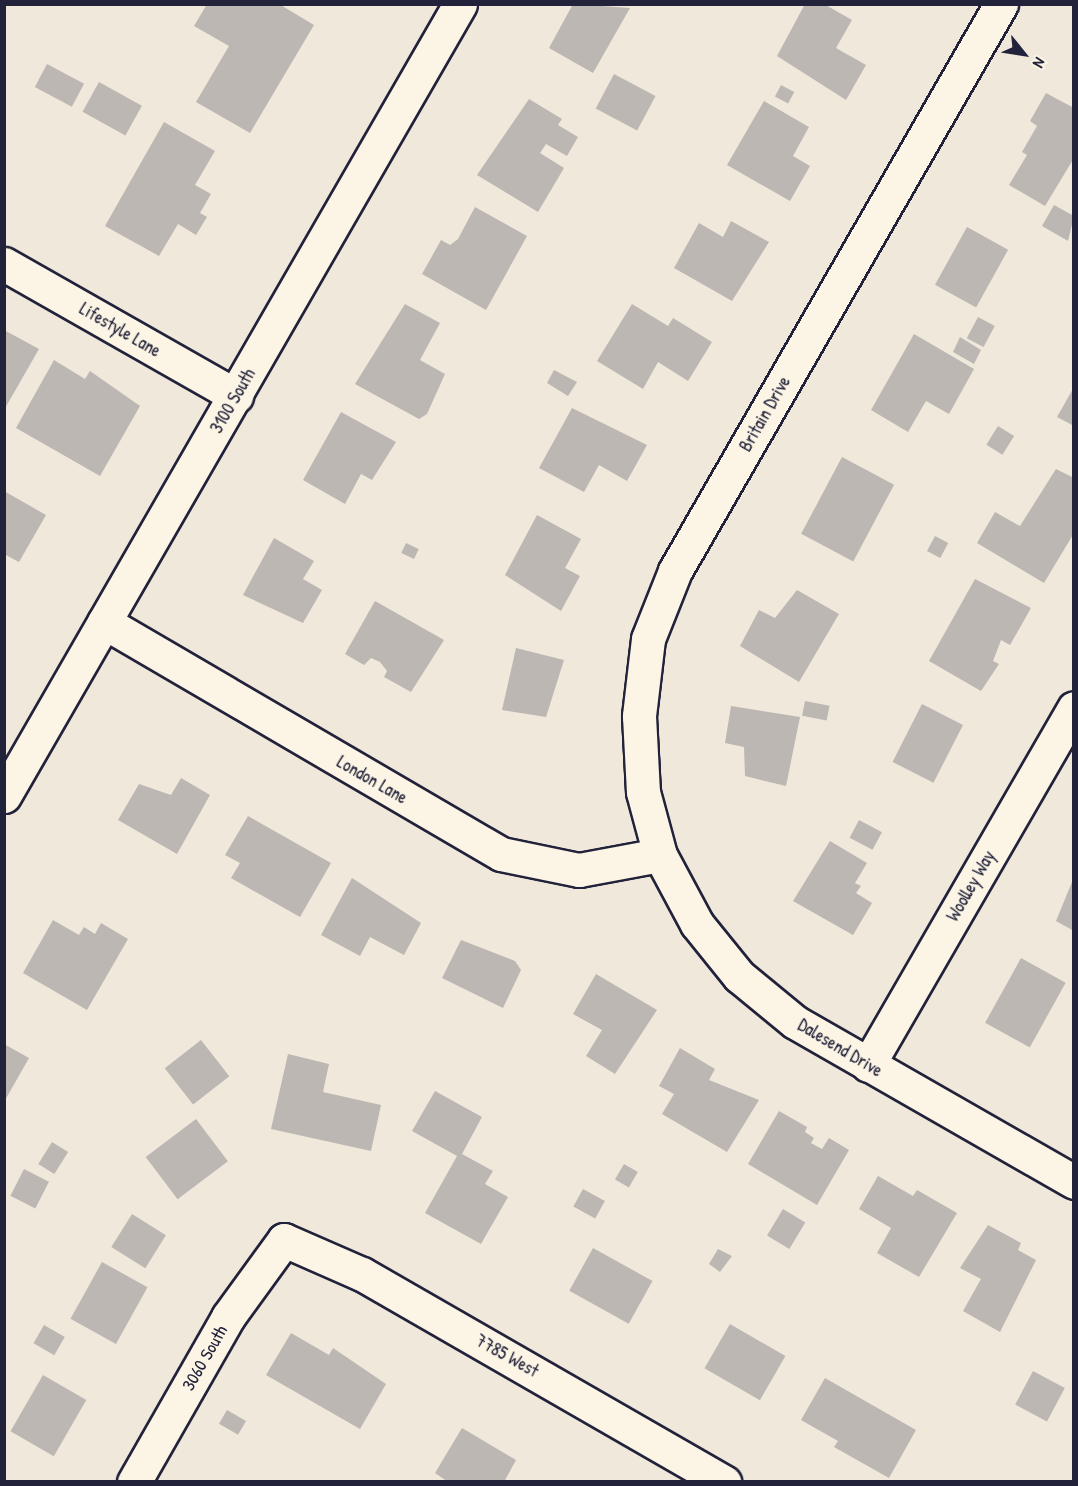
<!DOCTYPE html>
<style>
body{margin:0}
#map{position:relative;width:1078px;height:1486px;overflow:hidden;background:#efe8db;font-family:"Patrick Hand",sans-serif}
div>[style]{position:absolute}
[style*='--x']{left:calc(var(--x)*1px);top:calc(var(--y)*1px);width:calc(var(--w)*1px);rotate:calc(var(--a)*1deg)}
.building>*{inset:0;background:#bcb7b3;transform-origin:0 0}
.roads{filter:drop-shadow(2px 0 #22223b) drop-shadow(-2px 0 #22223b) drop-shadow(0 2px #22223b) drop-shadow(0 -2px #22223b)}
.minor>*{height:33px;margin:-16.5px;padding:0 16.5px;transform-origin:16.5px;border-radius:16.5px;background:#fcf5e5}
.tertiary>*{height:33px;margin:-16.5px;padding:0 16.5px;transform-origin:16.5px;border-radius:16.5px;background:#fcf5e5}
span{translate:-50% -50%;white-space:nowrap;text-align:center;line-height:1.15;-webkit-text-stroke:4.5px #fcf5e5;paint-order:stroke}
.street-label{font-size:18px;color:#22223b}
.frame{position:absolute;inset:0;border:6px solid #22223b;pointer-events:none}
.north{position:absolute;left:994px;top:24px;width:60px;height:60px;-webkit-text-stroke:4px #fcf5e5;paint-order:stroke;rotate:120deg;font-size:16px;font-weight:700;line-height:24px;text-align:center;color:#22223b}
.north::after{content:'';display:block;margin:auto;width:21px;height:27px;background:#22223b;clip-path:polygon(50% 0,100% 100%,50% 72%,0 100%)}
</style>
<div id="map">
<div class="building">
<div style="clip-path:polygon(207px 4px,279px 4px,314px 25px,250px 133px,196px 102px,229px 46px,194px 26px)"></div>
<div style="clip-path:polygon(573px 4px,630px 8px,593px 73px,549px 48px)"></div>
<div style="clip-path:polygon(805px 4px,824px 4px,852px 20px,836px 48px,866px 65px,846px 100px,777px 56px)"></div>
<div style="left:47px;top:64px;width:42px;height:26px;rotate:28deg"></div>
<div style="left:614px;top:74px;width:47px;height:39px;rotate:28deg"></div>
<div style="left:99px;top:82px;width:49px;height:34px;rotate:29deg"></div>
<div style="left:781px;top:85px;width:15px;height:13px;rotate:28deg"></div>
<div style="clip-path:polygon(1046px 93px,1074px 108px,1074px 158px,1045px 206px,1009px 185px,1027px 155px,1022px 152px,1037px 126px,1030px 121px)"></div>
<div style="clip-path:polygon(529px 99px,562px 119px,558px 125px,578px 137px,567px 156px,546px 144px,540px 153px,564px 168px,538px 212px,477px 175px)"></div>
<div style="clip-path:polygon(764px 101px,809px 127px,793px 156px,810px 166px,790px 201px,727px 165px)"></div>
<div style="clip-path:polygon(164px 122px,215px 151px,195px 185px,211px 194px,200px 213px,207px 217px,196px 235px,178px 224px,159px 256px,105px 226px)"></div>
<div style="clip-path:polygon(1054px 205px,1074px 216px,1068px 241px,1042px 226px)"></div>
<div style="clip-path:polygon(475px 207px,527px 236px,486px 310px,422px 274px,441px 240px,450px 245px,458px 239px)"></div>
<div style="clip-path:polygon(731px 221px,769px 242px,732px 301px,674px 268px,699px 223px,723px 237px)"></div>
<div style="left:967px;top:227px;width:47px;height:66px;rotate:29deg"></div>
<div style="clip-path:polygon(405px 304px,440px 323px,420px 360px,445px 374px,427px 414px,419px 419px,355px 384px)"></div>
<div style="clip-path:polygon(632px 304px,668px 326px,673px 318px,712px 342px,688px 381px,658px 362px,643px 389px,597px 361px)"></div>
<div style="left:978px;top:317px;width:19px;height:24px;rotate:28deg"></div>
<div style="clip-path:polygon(4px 330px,39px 349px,4px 410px)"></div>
<div style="clip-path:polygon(914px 334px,974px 369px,949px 414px,926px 401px,908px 432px,871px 410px)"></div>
<div style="clip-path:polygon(960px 337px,981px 350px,974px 364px,953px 352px)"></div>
<div style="clip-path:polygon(54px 360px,85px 379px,90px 371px,140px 406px,100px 476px,16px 428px)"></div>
<div style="clip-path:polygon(554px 370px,577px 382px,568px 396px,547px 383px)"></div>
<div style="clip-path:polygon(1074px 387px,1074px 426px,1057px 417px)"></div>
<div style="clip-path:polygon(572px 408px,647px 445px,627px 481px,599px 465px,584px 492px,539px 468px)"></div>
<div style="clip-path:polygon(341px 412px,396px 442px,372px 480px,361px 474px,345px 504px,303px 480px)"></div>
<div style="left:998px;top:426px;width:19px;height:22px;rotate:32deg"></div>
<div style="left:842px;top:457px;width:59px;height:87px;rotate:28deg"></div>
<div style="clip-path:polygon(1056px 469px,1074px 478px,1074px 533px,1044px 583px,977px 543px,995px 512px,1020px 526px)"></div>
<div style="clip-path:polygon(4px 491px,46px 515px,19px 562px,4px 554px)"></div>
<div style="clip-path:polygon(537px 515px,581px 539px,565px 568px,580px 576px,561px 611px,505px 575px)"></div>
<div style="left:935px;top:536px;width:15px;height:17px;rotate:28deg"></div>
<div style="clip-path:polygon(274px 538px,314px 561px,303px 579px,322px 590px,303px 623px,243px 595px)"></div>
<div style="left:406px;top:543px;width:14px;height:11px;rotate:25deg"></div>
<div style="clip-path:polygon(975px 579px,1031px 608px,1010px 645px,1001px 640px,993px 661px,999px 664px,981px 691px,929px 661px)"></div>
<div style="clip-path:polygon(797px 590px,839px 614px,799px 682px,740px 646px,759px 610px,775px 618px)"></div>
<div style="clip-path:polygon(375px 601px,444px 640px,411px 692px,384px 677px,387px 671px,380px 662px,371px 658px,364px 665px,345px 654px)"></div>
<div style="clip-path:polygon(516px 648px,564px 660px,546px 717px,502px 710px)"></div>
<div style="left:805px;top:701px;width:25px;height:15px;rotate:11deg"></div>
<div style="left:922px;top:704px;width:46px;height:65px;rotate:27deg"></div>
<div style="clip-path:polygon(731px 706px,800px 717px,786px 786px,745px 776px,744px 747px,725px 743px)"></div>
<div style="clip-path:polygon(181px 778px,210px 795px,177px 854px,118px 820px,139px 784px,171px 795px)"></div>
<div style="clip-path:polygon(248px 816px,331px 863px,300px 917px,231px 878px,240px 863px,225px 855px)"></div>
<div style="left:859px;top:820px;width:26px;height:20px;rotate:28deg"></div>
<div style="clip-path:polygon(830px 841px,867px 863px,855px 883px,861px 886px,856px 893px,872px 903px,853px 935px,793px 901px)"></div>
<div style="clip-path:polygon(1074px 877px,1074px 931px,1056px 921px)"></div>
<div style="clip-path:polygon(352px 878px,421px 923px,404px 955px,370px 937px,360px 956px,321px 935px)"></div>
<div style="clip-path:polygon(53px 920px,79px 935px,84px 927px,95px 934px,101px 923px,128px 939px,87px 1010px,23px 973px)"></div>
<div style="clip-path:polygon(461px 940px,515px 961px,521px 970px,503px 1008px,442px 978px)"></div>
<div style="left:1021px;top:958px;width:51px;height:74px;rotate:29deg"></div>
<div style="clip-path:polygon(596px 974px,657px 1010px,615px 1074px,586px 1056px,602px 1030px,573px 1014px)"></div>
<div style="left:201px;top:1040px;width:46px;height:46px;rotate:52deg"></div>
<div style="clip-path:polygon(4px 1044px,29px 1058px,4px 1102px)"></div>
<div style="clip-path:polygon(680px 1048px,715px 1069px,709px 1080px,759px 1100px,727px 1152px,662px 1114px,674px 1094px,659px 1086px)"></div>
<div style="clip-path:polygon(288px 1054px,329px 1064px,323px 1092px,381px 1105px,371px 1151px,271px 1129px)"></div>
<div style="clip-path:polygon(435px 1091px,482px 1117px,462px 1154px,493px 1171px,485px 1184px,508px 1197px,481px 1244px,425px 1213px,457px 1156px,412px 1131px)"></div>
<div style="clip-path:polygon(779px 1111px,807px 1127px,805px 1132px,814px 1138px,811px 1143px,822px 1149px,829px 1138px,849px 1150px,817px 1205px,748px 1164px)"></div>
<div style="left:196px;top:1119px;width:53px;height:63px;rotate:53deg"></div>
<div style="left:52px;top:1142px;width:19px;height:26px;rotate:32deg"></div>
<div style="left:624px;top:1164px;width:16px;height:18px;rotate:30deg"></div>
<div style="left:24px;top:1169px;width:28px;height:30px;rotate:27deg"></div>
<div style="clip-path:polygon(878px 1176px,913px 1196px,917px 1190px,957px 1213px,919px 1277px,877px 1253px,891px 1228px,859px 1209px)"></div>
<div style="left:583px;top:1189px;width:25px;height:20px;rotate:29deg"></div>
<div style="left:783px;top:1209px;width:26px;height:31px;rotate:31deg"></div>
<div style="left:132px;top:1214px;width:40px;height:39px;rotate:32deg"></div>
<div style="clip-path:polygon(988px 1225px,1021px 1243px,1018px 1250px,1036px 1260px,1000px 1332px,963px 1311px,981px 1279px,960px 1268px)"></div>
<div style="left:593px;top:1248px;width:68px;height:49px;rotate:29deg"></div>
<div style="clip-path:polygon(718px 1249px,732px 1256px,720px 1272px,709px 1264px)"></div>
<div style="left:102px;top:1262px;width:52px;height:65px;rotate:29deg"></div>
<div style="left:730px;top:1324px;width:64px;height:51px;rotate:30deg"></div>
<div style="left:44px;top:1325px;width:24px;height:21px;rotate:30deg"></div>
<div style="clip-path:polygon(291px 1333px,329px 1355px,333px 1348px,386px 1384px,360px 1429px,266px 1375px)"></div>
<div style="left:1033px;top:1371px;width:36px;height:38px;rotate:28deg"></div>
<div style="left:43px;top:1375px;width:50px;height:65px;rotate:30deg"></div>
<div style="clip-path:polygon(825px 1378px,916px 1430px,889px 1478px,834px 1447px,838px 1441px,801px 1420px)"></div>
<div style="left:227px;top:1410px;width:22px;height:16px;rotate:30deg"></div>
<div style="clip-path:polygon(462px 1428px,516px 1460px,504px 1482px,448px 1482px,435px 1473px)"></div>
</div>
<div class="roads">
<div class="minor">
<div style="--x:1001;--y:4;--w:654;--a:119.9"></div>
<div style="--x:675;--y:571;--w:73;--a:111.7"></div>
<div style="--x:648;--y:639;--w:78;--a:96.7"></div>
<div style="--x:639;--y:716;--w:76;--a:87"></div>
<div style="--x:643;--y:792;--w:65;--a:74.9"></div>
<div style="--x:660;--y:855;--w:78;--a:61.8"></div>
<div style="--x:697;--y:924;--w:67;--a:51.1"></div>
<div style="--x:739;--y:976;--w:72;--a:39.4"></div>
<div style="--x:795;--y:1022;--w:322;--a:29.8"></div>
<div style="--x:4;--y:264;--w:267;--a:29.6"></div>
<div style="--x:104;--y:622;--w:460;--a:30.3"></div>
<div style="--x:501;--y:854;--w:80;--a:11.6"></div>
<div style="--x:579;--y:870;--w:82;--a:-10.5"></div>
<div style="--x:868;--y:1065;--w:412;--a:-60"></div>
<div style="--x:134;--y:1482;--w:190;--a:-60.3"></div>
<div style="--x:228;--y:1317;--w:95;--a:-54"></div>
<div style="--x:284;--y:1240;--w:85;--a:23.6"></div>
<div style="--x:362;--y:1274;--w:418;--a:29.9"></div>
</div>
<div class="tertiary">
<div style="--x:4;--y:796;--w:914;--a:-60.07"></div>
</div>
</div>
<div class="street-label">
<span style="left:120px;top:330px;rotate:30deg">Lifestyle Lane</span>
<span style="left:233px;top:401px;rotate:-60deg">3100 South</span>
<span style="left:765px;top:414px;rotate:-60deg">Britain Drive</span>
<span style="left:372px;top:780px;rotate:30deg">London Lane</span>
<span style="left:971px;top:886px;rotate:-60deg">Woolley Way</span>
<span style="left:840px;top:1048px;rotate:31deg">Dalesend Drive</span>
<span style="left:507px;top:1356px;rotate:29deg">7785 West</span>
<span style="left:205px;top:1358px;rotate:-60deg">3060 South</span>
</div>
<div class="frame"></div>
<div class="north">N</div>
</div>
